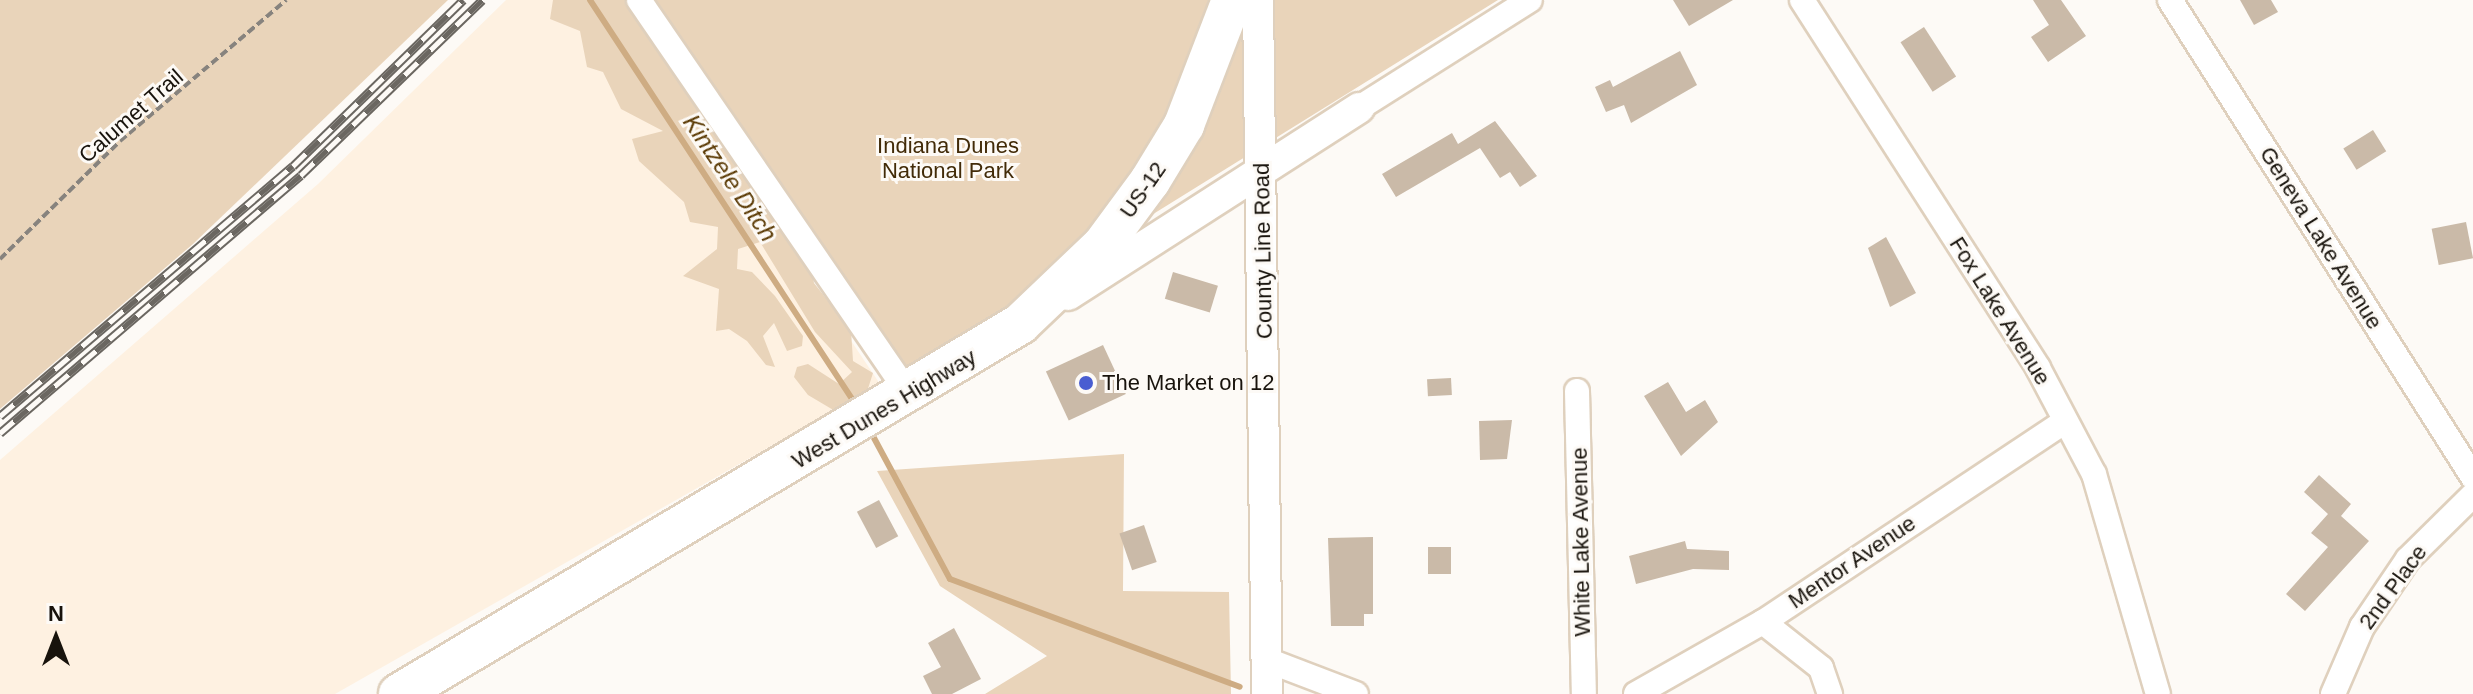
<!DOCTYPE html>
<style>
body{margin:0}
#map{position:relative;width:2473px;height:694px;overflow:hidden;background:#fdfaf6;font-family:Arial,sans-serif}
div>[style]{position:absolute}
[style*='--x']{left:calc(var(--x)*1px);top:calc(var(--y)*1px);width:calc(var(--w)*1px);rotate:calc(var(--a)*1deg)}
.built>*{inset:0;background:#fef1e1}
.green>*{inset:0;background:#e9d4ba}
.stream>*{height:6px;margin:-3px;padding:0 3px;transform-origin:3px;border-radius:3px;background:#ceac83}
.building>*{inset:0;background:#cabaa8;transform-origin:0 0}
.path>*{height:4px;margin-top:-2px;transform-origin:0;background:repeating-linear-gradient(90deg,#87837e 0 8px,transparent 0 12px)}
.roads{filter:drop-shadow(2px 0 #dfd0bd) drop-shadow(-2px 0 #dfd0bd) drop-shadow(0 2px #dfd0bd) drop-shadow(0 -2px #dfd0bd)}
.minor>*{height:24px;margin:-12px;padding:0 12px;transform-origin:12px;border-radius:12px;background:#fff}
.tertiary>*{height:30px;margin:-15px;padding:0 15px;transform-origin:15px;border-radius:15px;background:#fff}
.primary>*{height:40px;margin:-20px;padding:0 20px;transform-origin:20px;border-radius:20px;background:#fff}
.rail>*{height:9px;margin-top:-4.5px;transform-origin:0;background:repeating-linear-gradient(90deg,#fdfaf6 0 18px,#6b6761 0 36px);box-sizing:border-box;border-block:2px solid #6b6761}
.dots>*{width:22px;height:22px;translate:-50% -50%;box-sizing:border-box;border:4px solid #fdfaf6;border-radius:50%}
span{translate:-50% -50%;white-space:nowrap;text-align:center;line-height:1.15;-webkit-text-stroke:6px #fdfaf6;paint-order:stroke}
.street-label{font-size:22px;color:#18130c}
.park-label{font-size:22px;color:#422b08}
.poi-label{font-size:22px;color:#18130c}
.left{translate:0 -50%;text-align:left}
.water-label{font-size:24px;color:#5b3a04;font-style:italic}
.north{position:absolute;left:16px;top:598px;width:80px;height:80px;-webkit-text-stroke:6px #fdfaf6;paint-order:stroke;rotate:0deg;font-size:22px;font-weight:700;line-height:32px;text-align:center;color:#18130c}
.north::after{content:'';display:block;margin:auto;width:28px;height:36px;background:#18130c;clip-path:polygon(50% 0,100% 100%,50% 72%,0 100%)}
</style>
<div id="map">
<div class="built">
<div style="clip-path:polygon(506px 0,623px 0,880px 384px,335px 694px,0 694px,0 460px,318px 184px)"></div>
</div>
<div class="green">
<div style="clip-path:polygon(0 0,448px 0,193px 244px,0 409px)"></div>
<div style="clip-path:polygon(553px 0,1498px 0,1018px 298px,974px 337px,961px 334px,904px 369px,811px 265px,814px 283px,851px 330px,853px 361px,873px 373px,865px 398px,835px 411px,808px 395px,794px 377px,797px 367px,808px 364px,839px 384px,852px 372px,815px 332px,760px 242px,738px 249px,737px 269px,752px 272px,775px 296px,803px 336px,802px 346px,787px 351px,774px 323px,763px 336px,775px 367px,766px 365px,747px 341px,729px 329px,716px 331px,719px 289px,683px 276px,717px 249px,718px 227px,690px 222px,684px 202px,639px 161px,632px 139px,663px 131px,621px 109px,603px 72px,587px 67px,580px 31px,550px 19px)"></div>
<div style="clip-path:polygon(1124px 454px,1123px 591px,1229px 592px,1231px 694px,985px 694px,1047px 656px,940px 586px,877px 471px)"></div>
</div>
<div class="stream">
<div style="--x:590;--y:0;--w:485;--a:56.7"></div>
<div style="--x:874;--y:438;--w:160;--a:61.7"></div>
<div style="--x:950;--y:579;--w:309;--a:20.4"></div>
</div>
<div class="building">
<div style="clip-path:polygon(1673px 0,1733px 0,1689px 26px)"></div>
<div style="clip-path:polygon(2033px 0,2061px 0,2086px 36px,2048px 62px,2031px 37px,2049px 25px)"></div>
<div style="clip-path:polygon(2240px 0,2271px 0,2278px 12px,2254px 25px)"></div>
<div style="left:1924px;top:27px;width:59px;height:28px;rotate:57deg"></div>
<div style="clip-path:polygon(1680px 51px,1697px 85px,1631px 123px,1624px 105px,1606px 112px,1595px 87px,1610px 80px,1613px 87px)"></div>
<div style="clip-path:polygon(1495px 121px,1537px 176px,1520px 187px,1510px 172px,1500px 178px,1480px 148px,1396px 197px,1382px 174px,1452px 133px,1458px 144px)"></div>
<div style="left:2373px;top:130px;width:25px;height:35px;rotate:58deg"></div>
<div style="left:2466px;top:222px;width:37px;height:35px;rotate:79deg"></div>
<div style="clip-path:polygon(1886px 237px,1916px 293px,1890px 307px,1868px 248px)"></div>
<div style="left:1173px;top:272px;width:47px;height:28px;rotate:17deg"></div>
<div style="left:1103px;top:345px;width:54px;height:63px;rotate:65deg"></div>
<div style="left:1451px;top:378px;width:17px;height:24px;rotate:87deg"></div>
<div style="clip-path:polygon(1668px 382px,1686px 412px,1705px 400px,1718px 422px,1681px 456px,1644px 396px)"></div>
<div style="clip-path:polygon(1512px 420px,1507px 459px,1480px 460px,1479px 421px)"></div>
<div style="clip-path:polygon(2319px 475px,2351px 504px,2341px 516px,2369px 541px,2305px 611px,2286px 594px,2328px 547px,2311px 533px,2328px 514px,2304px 492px)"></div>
<div style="left:879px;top:500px;width:41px;height:25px;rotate:62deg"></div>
<div style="left:1144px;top:525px;width:39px;height:26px;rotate:71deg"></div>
<div style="clip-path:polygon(1373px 537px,1373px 614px,1364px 614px,1364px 626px,1331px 626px,1328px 538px)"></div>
<div style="clip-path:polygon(1685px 541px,1687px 549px,1729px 551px,1729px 570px,1693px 569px,1636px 584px,1629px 556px)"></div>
<div style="left:1428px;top:547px;width:23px;height:27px"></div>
<div style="clip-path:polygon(954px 628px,981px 679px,952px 694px,932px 694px,923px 676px,941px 667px,928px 643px)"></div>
</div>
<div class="path">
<div style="--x:0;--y:259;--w:168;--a:-44.5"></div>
<div style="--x:120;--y:141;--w:218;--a:-40.3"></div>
</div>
<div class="roads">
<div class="minor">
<div style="--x:639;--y:0;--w:478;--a:55.6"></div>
<div style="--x:1802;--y:0;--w:437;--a:57.3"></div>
<div style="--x:2038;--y:368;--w:120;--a:62.2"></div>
<div style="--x:2094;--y:474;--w:229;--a:73.8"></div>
<div style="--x:2170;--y:0;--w:565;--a:57.58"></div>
<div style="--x:1359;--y:108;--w:202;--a:-32.3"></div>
<div style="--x:1577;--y:391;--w:303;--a:88.7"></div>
<div style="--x:1763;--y:622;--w:74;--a:38.4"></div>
<div style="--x:1821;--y:668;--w:28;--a:71"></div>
<div style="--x:1267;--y:660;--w:95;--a:20.9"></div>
<div style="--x:1636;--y:694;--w:146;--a:-29.6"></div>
<div style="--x:1763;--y:622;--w:361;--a:-33.6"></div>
<div style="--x:2333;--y:694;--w:73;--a:-66.6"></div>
<div style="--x:2362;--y:627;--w:82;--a:-55.9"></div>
<div style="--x:2408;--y:559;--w:91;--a:-44.6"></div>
</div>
<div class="tertiary">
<div style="--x:1258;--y:0;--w:694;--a:89.26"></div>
<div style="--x:1068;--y:295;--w:346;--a:-32.7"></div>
</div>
<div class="primary">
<div style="--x:399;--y:694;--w:723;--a:-30.79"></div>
<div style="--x:1020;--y:324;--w:113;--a:-43.6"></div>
<div style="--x:1102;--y:246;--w:81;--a:-53.6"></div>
<div style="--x:1150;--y:181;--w:66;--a:-58.7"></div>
<div style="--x:1184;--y:125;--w:134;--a:-69"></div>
</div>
</div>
<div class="rail">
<div style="--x:0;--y:416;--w:385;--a:-40.5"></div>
<div style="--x:293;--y:166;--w:238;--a:-44.3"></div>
<div style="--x:0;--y:433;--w:396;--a:-40.6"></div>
<div style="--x:301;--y:175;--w:252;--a:-44"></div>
</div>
<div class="dots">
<div style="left:1086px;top:383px;background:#495dd1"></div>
</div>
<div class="street-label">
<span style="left:131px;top:116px;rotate:-41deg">Calumet Trail</span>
<span style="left:1143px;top:190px;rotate:-55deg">US-12</span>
<span style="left:2321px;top:238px;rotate:58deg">Geneva Lake Avenue</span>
<span style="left:1263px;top:251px;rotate:-91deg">County Line Road</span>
<span style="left:2000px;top:311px;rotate:58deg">Fox Lake Avenue</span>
<span style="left:884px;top:409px;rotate:-31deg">West Dunes Highway</span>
<span style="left:1581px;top:542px;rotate:-91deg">White Lake Avenue</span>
<span style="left:1852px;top:562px;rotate:-34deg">Mentor Avenue</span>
<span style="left:2393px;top:587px;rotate:-54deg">2nd Place</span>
</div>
<div class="park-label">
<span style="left:948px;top:158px">Indiana Dunes<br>National Park</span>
</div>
<div class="poi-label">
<span class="left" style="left:1102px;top:383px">The Market on 12</span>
</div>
<div class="water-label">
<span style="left:730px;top:178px;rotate:56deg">Kintzele Ditch</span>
</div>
<div class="north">N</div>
</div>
